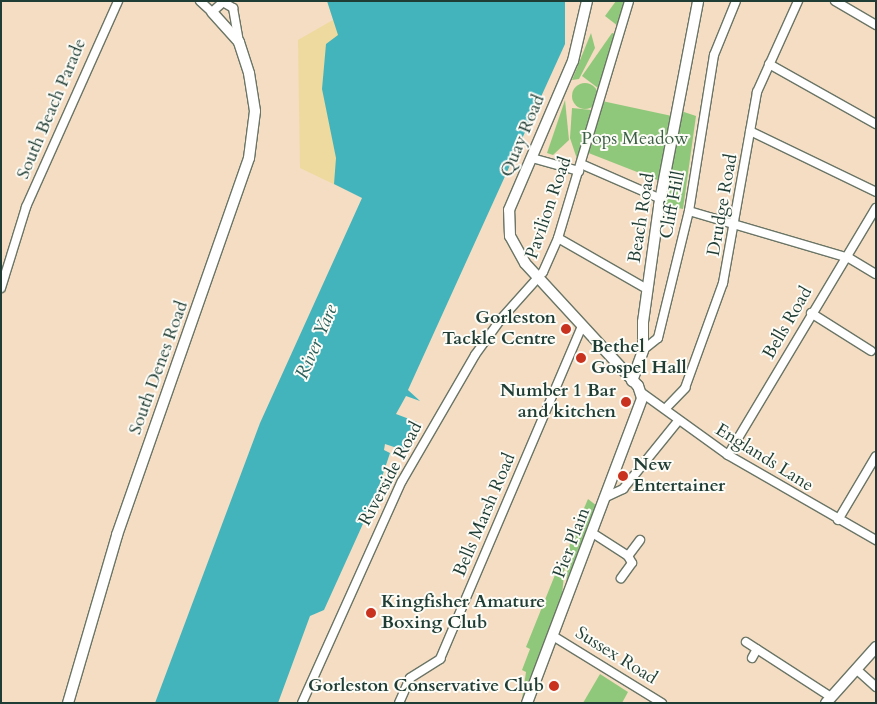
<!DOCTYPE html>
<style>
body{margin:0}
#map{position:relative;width:877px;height:704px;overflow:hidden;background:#f4ddc2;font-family:Cardo,serif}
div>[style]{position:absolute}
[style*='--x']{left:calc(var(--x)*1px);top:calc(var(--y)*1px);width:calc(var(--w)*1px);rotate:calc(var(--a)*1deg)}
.green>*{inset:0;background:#90c87b}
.round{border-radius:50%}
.sand>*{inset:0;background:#eeda9e}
.water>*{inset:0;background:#44b4bc}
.roads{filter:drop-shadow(1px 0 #6a7566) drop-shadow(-1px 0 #6a7566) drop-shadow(0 1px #6a7566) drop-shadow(0 -1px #6a7566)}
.street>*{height:8px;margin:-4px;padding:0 4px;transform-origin:4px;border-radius:4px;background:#fff}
.secondary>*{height:10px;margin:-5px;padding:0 5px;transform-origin:5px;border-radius:5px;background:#fff}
.dots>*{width:14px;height:14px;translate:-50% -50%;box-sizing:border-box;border:2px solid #fdfcf7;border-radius:50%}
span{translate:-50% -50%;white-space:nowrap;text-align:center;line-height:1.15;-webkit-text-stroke:4px #fdfcf7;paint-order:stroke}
.street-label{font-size:18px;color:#1f3d34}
.park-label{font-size:18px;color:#3b6046}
.poi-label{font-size:18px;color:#1f3d34;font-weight:700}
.right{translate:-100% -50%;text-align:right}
.left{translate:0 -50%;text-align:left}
.water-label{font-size:19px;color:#2a615d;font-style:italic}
.frame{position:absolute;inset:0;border:2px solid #1f3d34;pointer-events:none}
</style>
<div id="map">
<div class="green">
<div style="clip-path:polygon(616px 1px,625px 1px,618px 26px,605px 16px)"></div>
<div style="clip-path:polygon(591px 33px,595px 48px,579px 79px,572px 80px)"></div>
<div style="clip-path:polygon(612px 33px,617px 34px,598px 88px,582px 76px)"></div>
<div class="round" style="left:572px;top:83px;width:26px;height:26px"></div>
<div style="clip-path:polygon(565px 100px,569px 140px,553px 155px,547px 153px)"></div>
<div style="clip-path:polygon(602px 101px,672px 116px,660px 181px,586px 152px)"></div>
<div style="clip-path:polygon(572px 108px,592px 110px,577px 159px,570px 138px)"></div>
<div style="clip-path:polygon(681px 111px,696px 116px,683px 209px,664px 205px)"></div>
<div style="clip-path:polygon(588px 499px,597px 506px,566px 585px,570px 541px)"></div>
<div style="clip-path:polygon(567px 545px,562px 595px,522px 699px,526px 672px,522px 670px,530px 649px,526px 647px)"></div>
<div style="clip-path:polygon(600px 674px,628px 692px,622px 703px,583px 703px)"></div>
</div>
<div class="sand">
<div style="clip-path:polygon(327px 1px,351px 1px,346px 190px,300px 168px,298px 40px,333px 20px)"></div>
</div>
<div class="water">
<div style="clip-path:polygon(327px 1px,565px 1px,565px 44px,408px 390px,420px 401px,406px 396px,396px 414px,417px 422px,403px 450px,385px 444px,384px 450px,390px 453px,376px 495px,324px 610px,310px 616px,278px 703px,155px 703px,260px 423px,362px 198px,334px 184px,336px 158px,322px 89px,326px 44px,338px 35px)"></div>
</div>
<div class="roads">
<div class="street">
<div style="--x:200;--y:1;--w:16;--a:43"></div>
<div style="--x:212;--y:12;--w:15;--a:-42"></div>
<div style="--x:223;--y:2;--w:12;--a:31"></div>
<div style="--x:233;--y:8;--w:35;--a:80"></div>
<div style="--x:835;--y:1;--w:48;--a:30.3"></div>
<div style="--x:769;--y:64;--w:123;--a:29.3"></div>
<div style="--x:750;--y:131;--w:140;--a:25.8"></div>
<div style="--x:532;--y:158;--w:49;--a:15.5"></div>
<div style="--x:581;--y:164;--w:87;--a:23.6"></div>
<div style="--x:689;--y:211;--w:167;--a:16.4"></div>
<div style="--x:849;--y:258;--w:31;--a:31"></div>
<div style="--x:558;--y:238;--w:103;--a:29.8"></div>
<div style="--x:1;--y:288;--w:85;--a:-72.8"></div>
<div style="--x:26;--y:207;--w:226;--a:-65.9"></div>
<div style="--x:811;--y:313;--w:71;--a:32.3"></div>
<div style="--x:643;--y:350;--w:19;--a:-39"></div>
<div style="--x:658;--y:338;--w:131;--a:-76.3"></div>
<div style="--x:689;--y:211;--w:158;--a:-80.9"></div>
<div style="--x:714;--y:55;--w:58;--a:-67.8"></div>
<div style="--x:642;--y:393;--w:106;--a:35.8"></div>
<div style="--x:728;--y:455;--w:171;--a:29.9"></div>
<div style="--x:666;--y:408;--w:28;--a:-46"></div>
<div style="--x:685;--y:388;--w:112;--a:-70.1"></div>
<div style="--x:723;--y:283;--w:194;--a:-79.9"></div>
<div style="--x:757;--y:92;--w:100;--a:-65.7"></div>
<div style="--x:728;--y:455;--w:288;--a:-59.1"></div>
<div style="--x:608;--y:496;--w:17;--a:-25"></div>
<div style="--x:623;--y:489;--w:87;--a:-51"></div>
<div style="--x:838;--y:520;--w:74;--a:-59.3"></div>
<div style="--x:594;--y:534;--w:40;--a:32.9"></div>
<div style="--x:628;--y:556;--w:8;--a:60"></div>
<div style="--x:632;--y:563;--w:19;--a:126"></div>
<div style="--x:628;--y:556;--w:20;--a:-53"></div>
<div style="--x:553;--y:636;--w:128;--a:31.6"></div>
<div style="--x:746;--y:642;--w:101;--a:32.9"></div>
<div style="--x:752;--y:658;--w:10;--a:-61"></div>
<div style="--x:856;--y:669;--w:27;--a:42"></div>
<div style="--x:302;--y:703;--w:243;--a:-65.8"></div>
<div style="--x:402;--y:481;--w:146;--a:-59.9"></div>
<div style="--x:475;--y:355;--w:44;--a:-54.2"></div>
<div style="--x:501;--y:319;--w:63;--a:-48.2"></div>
<div style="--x:543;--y:272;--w:37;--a:-66"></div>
<div style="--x:558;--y:238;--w:247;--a:-73.3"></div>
<div style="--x:399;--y:703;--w:27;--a:-66"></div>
<div style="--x:410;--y:678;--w:36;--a:-32"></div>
<div style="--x:440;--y:659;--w:362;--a:-66.9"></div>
</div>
<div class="secondary">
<div style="--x:632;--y:381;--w:33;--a:-70"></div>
<div style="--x:643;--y:350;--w:28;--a:-90"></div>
<div style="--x:643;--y:322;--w:117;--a:-82.1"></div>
<div style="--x:659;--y:206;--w:209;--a:-79.2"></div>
<div style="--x:68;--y:703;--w:175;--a:-73.7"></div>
<div style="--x:117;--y:535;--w:399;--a:-70.7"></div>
<div style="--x:249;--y:158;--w:47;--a:-82.7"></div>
<div style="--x:255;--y:111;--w:38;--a:-99"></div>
<div style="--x:249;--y:73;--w:33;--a:-108"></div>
<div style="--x:239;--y:42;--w:40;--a:-132"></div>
<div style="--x:527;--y:703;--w:326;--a:-69.3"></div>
<div style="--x:642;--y:398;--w:13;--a:-108"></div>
<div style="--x:638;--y:386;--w:167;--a:-132.6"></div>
<div style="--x:525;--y:263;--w:31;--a:-119"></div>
<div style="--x:510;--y:236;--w:26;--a:-92"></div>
<div style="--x:509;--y:210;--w:162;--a:-66.8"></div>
<div style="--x:573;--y:61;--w:62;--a:-76.9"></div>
<div style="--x:826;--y:703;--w:75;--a:-48.2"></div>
</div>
</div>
<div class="dots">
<div style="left:566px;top:329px;background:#c8321e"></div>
<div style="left:581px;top:358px;background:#c8321e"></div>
<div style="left:626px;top:402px;background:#c8321e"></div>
<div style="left:623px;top:476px;background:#c8321e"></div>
<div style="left:371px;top:613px;background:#c8321e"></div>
<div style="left:554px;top:686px;background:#c8321e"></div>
</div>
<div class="street-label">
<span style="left:52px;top:109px;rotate:-67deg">South Beach Parade</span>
<span style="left:523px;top:136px;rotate:-67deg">Quay Road</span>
<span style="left:673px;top:205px;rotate:-79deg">Cliff Hill</span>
<span style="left:723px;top:205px;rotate:-80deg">Drudge Road</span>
<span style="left:549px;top:208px;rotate:-71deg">Pavilion Road</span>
<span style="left:642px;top:218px;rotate:-81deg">Beach Road</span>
<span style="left:788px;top:323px;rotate:-60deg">Bells Road</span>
<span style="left:159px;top:368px;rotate:-70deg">South Denes Road</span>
<span style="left:764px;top:458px;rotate:32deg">Englands Lane</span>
<span style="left:391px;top:474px;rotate:-62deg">Riverside Road</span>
<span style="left:485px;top:515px;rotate:-67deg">Bells Marsh Road</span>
<span style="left:572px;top:543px;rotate:-69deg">Pier Plain</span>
<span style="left:616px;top:656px;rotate:32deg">Sussex Road</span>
</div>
<div class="park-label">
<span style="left:635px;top:139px">Pops Meadow</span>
</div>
<div class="poi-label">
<span class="right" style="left:556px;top:329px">Gorleston<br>Tackle Centre</span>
<span class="left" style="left:591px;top:358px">Bethel<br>Gospel Hall</span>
<span class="right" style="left:616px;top:402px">Number 1 Bar<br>and kitchen</span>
<span class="left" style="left:633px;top:476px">New<br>Entertainer</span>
<span class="left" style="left:381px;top:613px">Kingfisher Amature<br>Boxing Club</span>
<span class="right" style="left:544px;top:686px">Gorleston Conservative Club</span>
</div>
<div class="water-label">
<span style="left:317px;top:342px;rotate:-67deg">River Yare</span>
</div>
<div class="frame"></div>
</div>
